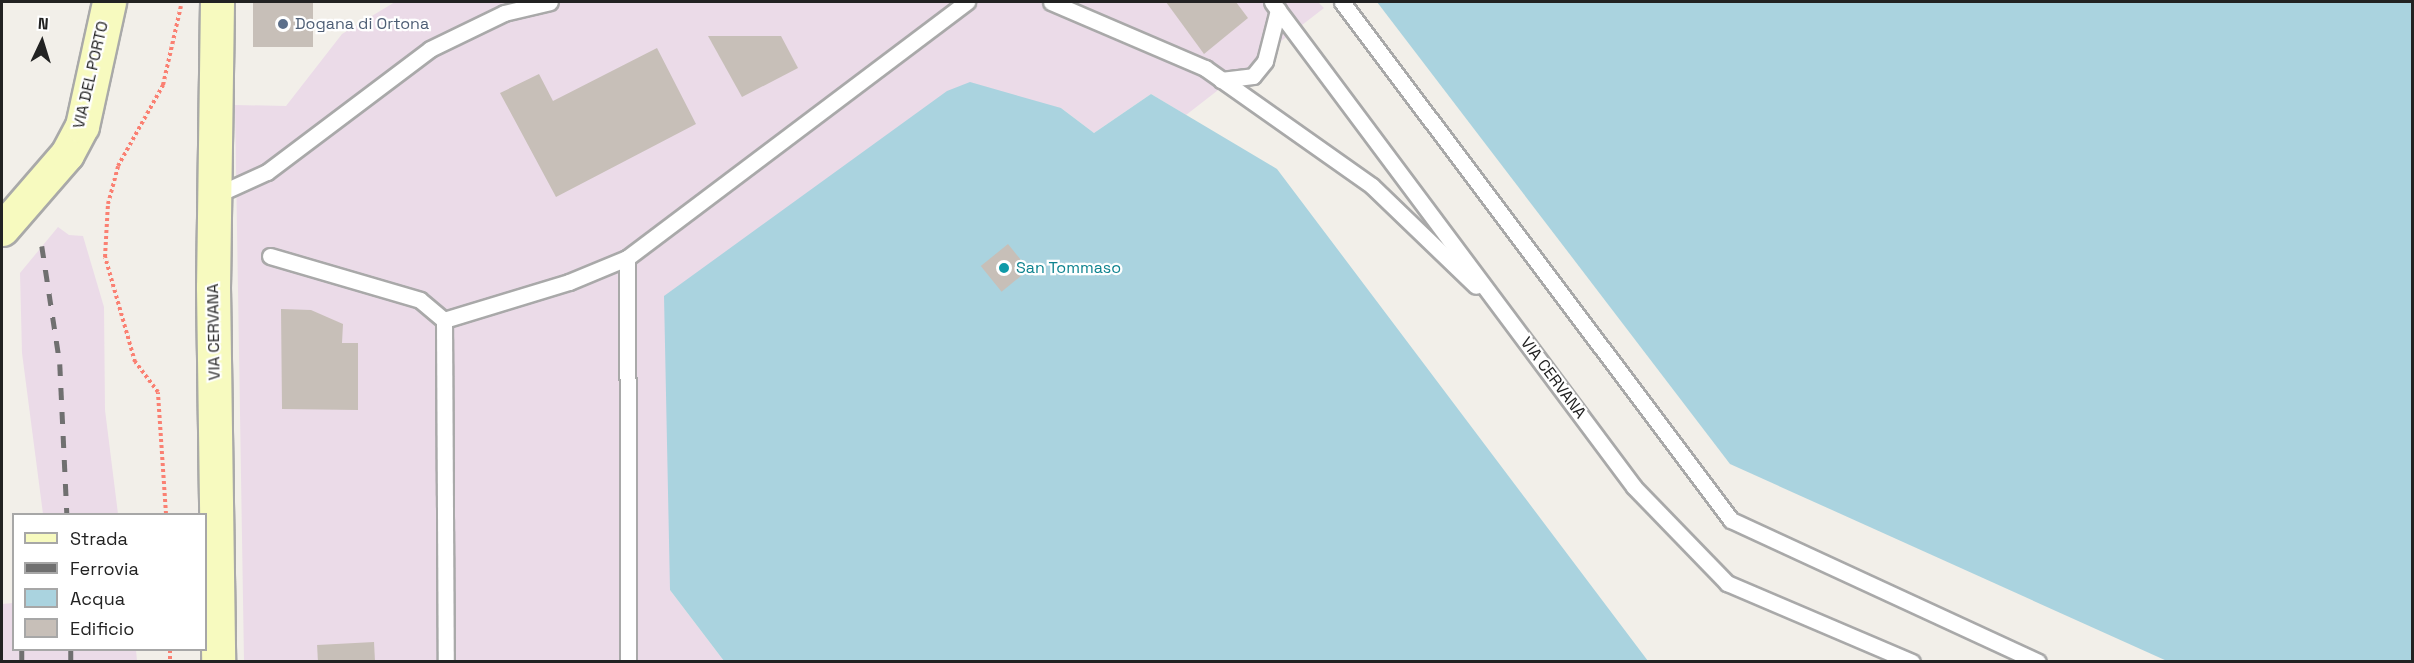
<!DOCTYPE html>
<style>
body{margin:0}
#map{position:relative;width:2414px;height:663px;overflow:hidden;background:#f2efe9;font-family:"Space Grotesk",sans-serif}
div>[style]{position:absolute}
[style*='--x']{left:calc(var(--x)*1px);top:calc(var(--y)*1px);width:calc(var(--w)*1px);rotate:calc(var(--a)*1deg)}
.industrial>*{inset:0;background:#ebdbe8}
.water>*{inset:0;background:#aad3df}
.building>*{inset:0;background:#c7bfb8;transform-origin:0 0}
.path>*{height:4px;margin-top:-2px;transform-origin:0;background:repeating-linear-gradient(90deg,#fa8072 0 3px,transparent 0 6px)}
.roads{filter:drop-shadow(2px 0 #a9a9a9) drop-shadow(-2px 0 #a9a9a9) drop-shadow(0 2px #a9a9a9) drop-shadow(0 -2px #a9a9a9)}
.lane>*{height:15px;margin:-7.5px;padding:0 7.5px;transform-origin:7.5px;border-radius:7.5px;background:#fff}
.secondary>*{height:33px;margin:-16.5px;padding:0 16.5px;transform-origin:16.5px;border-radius:16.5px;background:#f7fabf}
.rail>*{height:4.5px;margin-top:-2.25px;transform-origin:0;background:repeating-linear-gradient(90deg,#707070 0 12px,transparent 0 24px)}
.dots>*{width:16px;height:16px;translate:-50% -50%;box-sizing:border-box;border:3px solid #fff;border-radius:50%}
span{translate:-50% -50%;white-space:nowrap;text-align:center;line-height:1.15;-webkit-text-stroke:4.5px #fff;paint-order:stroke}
.service-label{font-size:16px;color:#4e5e75}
.left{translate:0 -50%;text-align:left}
.street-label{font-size:16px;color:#222}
.culture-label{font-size:16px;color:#0d838f}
.frame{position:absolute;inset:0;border:3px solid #222;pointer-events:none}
.legend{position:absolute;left:12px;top:513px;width:195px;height:138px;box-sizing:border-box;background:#fff;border:2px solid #a7a7a7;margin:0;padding:8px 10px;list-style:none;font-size:18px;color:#222}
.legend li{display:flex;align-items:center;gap:12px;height:30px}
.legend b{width:30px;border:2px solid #a7a7a7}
.north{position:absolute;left:12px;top:12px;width:60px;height:60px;-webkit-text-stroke:4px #fff;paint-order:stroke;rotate:4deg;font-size:16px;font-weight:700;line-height:24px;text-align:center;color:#222}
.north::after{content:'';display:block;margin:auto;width:21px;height:27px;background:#222;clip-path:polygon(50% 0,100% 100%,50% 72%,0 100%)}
</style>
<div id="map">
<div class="industrial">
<div style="clip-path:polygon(395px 2px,1318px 2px,1324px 8px,1186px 115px,1151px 94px,1094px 133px,1061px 108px,670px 590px,724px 661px,244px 661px,235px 105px,286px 106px,342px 34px)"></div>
<div style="clip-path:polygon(58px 227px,69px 235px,83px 236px,104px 307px,105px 410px,118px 514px,43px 514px,22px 353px,20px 273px)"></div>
<div style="clip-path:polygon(13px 603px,14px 650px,136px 650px,137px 661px,2px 661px,2px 604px)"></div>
</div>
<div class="water">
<div style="clip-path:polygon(1377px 2px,2412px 2px,2412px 661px,2167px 661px,1730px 464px)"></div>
<div style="clip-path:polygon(970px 82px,1061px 108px,1094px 133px,1151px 94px,1277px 169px,1648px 661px,724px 661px,670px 590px,664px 296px,947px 91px)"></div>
</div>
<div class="building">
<div style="left:253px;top:2px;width:60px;height:45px"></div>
<div style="clip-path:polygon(1166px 2px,1236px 2px,1248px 18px,1204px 54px)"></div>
<div style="clip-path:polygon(708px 36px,781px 36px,798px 68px,742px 97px)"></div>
<div style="clip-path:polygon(657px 48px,696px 124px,556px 197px,500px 93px,539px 74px,553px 101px)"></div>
<div style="left:1008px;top:244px;width:33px;height:35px;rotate:51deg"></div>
<div style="clip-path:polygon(281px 309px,311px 310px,343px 324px,342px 343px,358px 343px,358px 410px,282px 409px)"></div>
<div style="left:374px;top:642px;width:20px;height:57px;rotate:87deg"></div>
</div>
<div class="path">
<div style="--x:166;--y:514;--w:122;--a:-93.8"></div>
<div style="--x:158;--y:392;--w:38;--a:-127"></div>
<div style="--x:135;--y:362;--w:109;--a:-105.9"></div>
<div style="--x:105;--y:257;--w:53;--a:-86.8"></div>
<div style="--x:108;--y:204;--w:39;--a:-75"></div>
<div style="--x:118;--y:166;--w:93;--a:-60.9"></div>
<div style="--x:163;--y:85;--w:81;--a:-77.2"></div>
<div style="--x:170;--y:650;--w:12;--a:90"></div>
</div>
<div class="roads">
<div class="lane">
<div style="--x:1051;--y:2;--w:168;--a:23.2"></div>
<div style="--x:1205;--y:68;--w:204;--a:35.2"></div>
<div style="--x:1372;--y:186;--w:144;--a:43.9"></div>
<div style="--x:1272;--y:2;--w:605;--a:53.26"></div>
<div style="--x:1634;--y:487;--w:134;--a:45.9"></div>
<div style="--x:1727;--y:583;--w:201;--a:23.1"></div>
<div style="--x:1342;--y:2;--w:648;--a:53.09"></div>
<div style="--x:1731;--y:520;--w:338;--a:24.8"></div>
<div style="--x:1221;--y:80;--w:32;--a:-7"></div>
<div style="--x:1253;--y:76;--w:19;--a:-51"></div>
<div style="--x:1265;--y:61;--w:53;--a:-75.7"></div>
<div style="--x:214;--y:196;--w:58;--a:-24.4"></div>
<div style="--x:267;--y:172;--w:204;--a:-37"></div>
<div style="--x:430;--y:49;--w:82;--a:-25.9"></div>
<div style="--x:504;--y:13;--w:47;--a:-13.4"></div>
<div style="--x:270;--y:256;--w:156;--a:16.3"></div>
<div style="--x:420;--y:300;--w:31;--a:40"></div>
<div style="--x:444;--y:320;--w:342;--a:89.7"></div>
<div style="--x:444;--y:320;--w:131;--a:-16.9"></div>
<div style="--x:569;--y:282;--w:63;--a:-22.5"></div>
<div style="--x:628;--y:662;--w:404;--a:-90.1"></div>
<div style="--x:627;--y:258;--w:426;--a:-37"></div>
</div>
<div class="secondary">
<div style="--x:217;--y:2;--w:285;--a:90.8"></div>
<div style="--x:213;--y:287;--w:375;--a:89.2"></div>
<div style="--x:2;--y:229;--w:99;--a:-49.1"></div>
<div style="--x:67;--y:154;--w:32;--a:-62"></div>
<div style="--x:82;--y:126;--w:127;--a:-77.7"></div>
</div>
</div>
<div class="rail">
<div style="--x:42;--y:246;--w:119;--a:81.3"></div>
<div style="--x:60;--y:364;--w:150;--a:87.3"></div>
<div style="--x:22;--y:650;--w:12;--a:90"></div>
<div style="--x:71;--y:650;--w:12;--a:90"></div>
</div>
<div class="dots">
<div style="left:283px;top:24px;background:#5c6f8a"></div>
<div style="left:1004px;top:268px;background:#0f9aa8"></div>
</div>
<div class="service-label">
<span class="left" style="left:295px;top:24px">Dogana di Ortona</span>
</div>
<div class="street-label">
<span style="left:91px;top:75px;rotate:-77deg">VIA DEL PORTO</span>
<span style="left:214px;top:332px;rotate:-91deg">VIA CERVANA</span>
<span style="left:1553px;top:378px;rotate:53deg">VIA CERVANA</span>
</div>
<div class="culture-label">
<span class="left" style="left:1016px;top:268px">San Tommaso</span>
</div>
<div class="frame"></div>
<ul class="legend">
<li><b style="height:8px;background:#f7fabf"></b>Strada</li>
<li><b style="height:8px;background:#707070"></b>Ferrovia</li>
<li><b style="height:16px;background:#aad3df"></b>Acqua</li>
<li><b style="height:16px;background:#c7bfb8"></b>Edificio</li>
</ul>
<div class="north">N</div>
</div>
